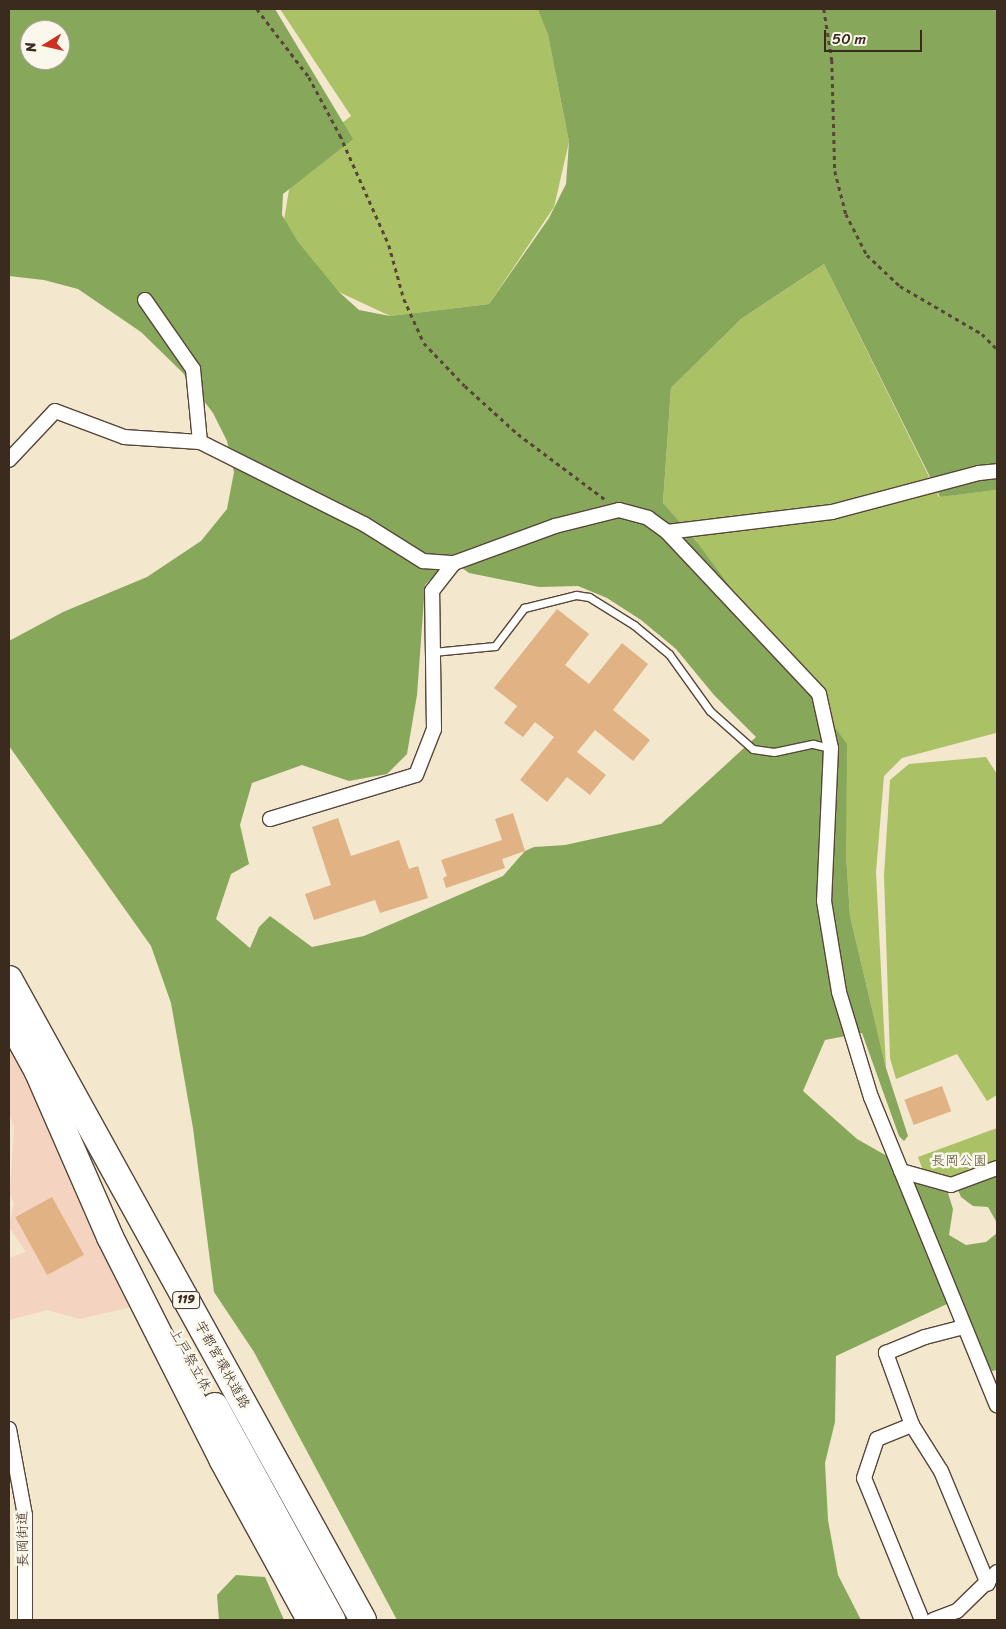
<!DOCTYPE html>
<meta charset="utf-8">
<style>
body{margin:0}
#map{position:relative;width:1006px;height:1629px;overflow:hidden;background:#f3e7ce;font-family:Sriracha,"Klee One",sans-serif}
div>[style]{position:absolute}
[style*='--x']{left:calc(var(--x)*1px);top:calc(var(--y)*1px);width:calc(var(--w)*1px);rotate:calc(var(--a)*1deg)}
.built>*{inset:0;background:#f4d3c0}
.green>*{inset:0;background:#aac166}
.forest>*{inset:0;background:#87a75b}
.building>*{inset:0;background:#e1b283;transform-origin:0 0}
.path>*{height:2.5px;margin-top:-1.25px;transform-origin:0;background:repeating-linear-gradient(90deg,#574638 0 4px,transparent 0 8px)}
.roads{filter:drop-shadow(1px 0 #574638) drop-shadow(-1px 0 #574638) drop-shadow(0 1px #574638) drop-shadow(0 -1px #574638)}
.lane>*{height:7px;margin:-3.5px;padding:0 3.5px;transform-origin:3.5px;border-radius:3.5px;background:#fff}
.street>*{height:14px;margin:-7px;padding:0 7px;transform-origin:7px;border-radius:7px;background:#fff}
.highway>*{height:26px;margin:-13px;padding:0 13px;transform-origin:13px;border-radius:13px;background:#fff}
span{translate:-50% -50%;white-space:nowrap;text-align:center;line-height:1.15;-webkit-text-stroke:5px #fbf7ec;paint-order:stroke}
.shield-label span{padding:1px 4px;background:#fbf7ec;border:1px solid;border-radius:4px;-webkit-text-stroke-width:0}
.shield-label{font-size:12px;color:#3b2a1e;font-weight:700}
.park-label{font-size:14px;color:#5c5734}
.street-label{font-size:14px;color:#3b2a1e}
.frame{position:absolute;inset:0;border:10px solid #3b2a1e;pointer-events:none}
.north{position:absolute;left:20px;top:20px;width:50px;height:50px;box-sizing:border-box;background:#fbf7ec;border:1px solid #aea59a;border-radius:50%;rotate:261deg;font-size:14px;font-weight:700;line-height:20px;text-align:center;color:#3b2a1e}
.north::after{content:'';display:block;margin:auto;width:18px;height:22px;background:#c8321e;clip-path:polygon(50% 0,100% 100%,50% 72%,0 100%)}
.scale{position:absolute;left:824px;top:30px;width:98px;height:22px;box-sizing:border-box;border:2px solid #3b2a1e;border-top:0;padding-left:6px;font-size:15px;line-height:18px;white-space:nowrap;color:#3b2a1e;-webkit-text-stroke:4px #fbf7ec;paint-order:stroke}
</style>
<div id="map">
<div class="built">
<div style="clip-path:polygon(9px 1046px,26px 1080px,131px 1307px,80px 1319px,47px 1310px,9px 1320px,9px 1258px,26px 1252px,9px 1227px,14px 1203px,10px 1194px,14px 1127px,9px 1113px)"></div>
</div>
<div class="green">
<div style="clip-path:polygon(280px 9px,540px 9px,548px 35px,569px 142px,554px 207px,489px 304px,390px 316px,339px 292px,282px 232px,294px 160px,351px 116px)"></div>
<div style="clip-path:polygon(824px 264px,939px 497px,997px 490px,996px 733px,902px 758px,884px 776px,876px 872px,886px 1068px,850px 916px,846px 854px,663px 503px,671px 388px,741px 319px)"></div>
<div style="clip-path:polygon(986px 757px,997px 774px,997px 1095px,987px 1101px,957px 1054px,896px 1079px,890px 1058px,884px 876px,890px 780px,909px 764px)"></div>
<div style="clip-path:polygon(997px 1128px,997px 1165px,956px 1181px,924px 1173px,918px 1157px)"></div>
</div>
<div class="forest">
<div style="clip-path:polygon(evenodd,9px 9px,275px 9px,353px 139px,283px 194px,282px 215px,298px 242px,339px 292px,359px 310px,390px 316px,489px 304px,549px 218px,566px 184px,569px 142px,548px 35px,538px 9px,997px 9px,997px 490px,940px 497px,824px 264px,741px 319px,671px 388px,663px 503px,699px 545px,847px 744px,846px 854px,850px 916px,886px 1068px,908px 1136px,904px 1141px,899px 1136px,862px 1033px,825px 1040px,803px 1091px,857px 1139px,947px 1190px,953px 1209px,949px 1235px,966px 1245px,986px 1242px,997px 1233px,997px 1370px,992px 1371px,947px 1304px,836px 1356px,835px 1422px,825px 1463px,828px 1520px,838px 1575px,861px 1620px,397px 1620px,254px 1352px,214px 1292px,193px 1128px,171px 1003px,151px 946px,9px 746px,9px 641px,63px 612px,147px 577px,201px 541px,227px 509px,234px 472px,227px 441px,213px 413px,183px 373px,141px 332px,78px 289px,44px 280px,9px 276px,9px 9px,30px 30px,60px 30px,60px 60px,30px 60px,30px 30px,9px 9px,450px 559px,469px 573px,539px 587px,578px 586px,607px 598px,641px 620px,676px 649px,714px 695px,756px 737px,661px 824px,565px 845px,534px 847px,525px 851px,503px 876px,364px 936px,312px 947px,270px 916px,259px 927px,250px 948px,216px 919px,231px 874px,249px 864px,240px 825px,252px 783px,302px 765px,349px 781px,387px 774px,407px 754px,417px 695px,425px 585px,450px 559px)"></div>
<div style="clip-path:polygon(997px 1168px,997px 1223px,988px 1207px,973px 1206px,961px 1197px,955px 1183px)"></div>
<div style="clip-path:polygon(236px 1575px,265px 1577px,284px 1620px,219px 1620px,217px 1595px)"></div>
</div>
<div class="building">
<div style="clip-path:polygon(557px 609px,589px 634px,565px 665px,589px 684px,622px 643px,648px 664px,613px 710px,650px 740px,633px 761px,595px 730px,577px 752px,606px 775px,590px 795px,567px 777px,547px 802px,520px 780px,554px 737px,535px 722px,523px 737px,504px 723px,517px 706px,494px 688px)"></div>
<div style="clip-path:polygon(513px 813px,525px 851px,502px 859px,505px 868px,446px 888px,443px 878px,447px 876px,441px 860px,502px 840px,495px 819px)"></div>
<div style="clip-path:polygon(338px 818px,351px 856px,399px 840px,409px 869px,418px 866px,428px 898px,380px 913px,375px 900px,314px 920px,305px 894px,331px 885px,312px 827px)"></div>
<div style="left:942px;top:1086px;width:27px;height:40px;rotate:70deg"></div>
<div style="left:52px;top:1197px;width:66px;height:42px;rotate:61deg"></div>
</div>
<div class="path">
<div style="--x:257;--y:9;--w:86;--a:52.6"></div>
<div style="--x:309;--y:77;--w:66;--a:61.9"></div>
<div style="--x:340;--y:135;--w:120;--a:66"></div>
<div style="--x:389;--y:245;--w:56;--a:74.5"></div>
<div style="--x:404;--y:299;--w:48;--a:65.6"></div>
<div style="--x:424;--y:343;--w:59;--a:46.4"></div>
<div style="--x:465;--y:386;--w:72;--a:42.2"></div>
<div style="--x:518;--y:434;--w:110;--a:36.9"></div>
<div style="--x:824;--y:9;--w:52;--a:81.1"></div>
<div style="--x:832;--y:60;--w:111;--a:88.5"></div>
<div style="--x:835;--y:171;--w:44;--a:75.7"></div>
<div style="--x:846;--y:214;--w:46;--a:62.9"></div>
<div style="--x:867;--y:255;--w:45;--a:43.2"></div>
<div style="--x:900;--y:286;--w:95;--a:30.3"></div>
<div style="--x:982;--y:334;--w:21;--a:45"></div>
</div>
<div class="roads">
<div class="lane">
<div style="--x:433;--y:652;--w:62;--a:-5.5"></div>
<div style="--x:495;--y:646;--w:48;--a:-52.7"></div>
<div style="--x:524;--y:608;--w:54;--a:-14"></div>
<div style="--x:576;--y:595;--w:13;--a:9"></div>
<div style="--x:589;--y:597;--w:53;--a:31.9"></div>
<div style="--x:634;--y:625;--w:45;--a:39.6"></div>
<div style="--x:669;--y:654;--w:70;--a:54.3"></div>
<div style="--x:710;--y:711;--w:57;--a:41.5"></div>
<div style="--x:753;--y:749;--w:21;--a:8"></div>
<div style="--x:774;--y:752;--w:40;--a:-12"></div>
<div style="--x:813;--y:744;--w:18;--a:13"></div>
</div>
<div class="street">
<div style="--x:145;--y:300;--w:84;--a:55.2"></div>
<div style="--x:193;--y:369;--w:73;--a:84.5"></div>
<div style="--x:9;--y:460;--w:67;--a:-46.8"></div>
<div style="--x:55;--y:411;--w:74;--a:20.6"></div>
<div style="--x:124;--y:437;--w:76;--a:3.8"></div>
<div style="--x:200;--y:442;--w:183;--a:26.6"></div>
<div style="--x:364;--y:524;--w:70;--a:32.1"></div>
<div style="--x:423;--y:561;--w:31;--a:4"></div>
<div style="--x:454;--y:563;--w:108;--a:-20.1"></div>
<div style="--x:555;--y:526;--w:66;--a:-14"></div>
<div style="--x:619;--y:510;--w:30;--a:15"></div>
<div style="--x:648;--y:518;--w:24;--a:36"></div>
<div style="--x:667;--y:532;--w:222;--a:46.8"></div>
<div style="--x:819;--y:694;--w:55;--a:77.5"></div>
<div style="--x:831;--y:748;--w:153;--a:92.6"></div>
<div style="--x:824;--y:901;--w:92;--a:80.6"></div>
<div style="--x:839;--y:992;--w:110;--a:73.1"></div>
<div style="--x:871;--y:1097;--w:333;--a:67.8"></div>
<div style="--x:667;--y:532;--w:166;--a:-6.9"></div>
<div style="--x:832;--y:512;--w:152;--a:-14.9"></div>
<div style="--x:979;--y:473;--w:18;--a:-6"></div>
<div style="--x:270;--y:819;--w:152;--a:-16.8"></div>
<div style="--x:416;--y:775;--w:49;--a:-68.6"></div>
<div style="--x:434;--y:729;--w:138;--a:-90.8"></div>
<div style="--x:432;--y:591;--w:36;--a:-52"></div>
<div style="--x:901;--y:1171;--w:52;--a:15.6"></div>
<div style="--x:951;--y:1185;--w:49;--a:-20.3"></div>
<div style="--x:912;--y:1425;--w:54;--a:57.8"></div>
<div style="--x:941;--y:1471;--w:122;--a:67.4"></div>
<div style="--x:9;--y:1429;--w:87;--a:79.5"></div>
<div style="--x:25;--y:1515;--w:105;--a:90"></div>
<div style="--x:922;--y:1620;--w:153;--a:-112.2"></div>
<div style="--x:864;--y:1478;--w:41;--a:-71.6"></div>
<div style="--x:877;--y:1439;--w:38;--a:-22"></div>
<div style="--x:912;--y:1425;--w:77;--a:-109.9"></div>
<div style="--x:886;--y:1353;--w:42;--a:-22.3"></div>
<div style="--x:925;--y:1337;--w:40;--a:-14.4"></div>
<div style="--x:933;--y:1620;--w:26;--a:-21"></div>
<div style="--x:957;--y:1611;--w:56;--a:-44.3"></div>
</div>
<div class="highway">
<div style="--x:9;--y:979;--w:732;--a:61.09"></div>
<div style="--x:9;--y:1019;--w:60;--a:61.3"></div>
<div style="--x:38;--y:1072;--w:180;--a:66.4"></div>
<div style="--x:110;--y:1237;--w:249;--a:63.2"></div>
<div style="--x:222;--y:1459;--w:183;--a:61.3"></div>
<div style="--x:215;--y:1406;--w:244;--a:61.3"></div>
</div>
</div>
<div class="shield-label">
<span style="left:186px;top:1300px">119</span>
</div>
<div class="park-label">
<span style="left:959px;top:1161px">長岡公園</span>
</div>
<div class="street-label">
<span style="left:190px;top:1360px;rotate:61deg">上戸祭立体</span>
<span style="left:222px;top:1365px;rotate:61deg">宇都宮環状道路</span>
<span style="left:23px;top:1539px;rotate:-91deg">長岡街道</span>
</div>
<div class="frame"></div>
<div class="north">N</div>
<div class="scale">50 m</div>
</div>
